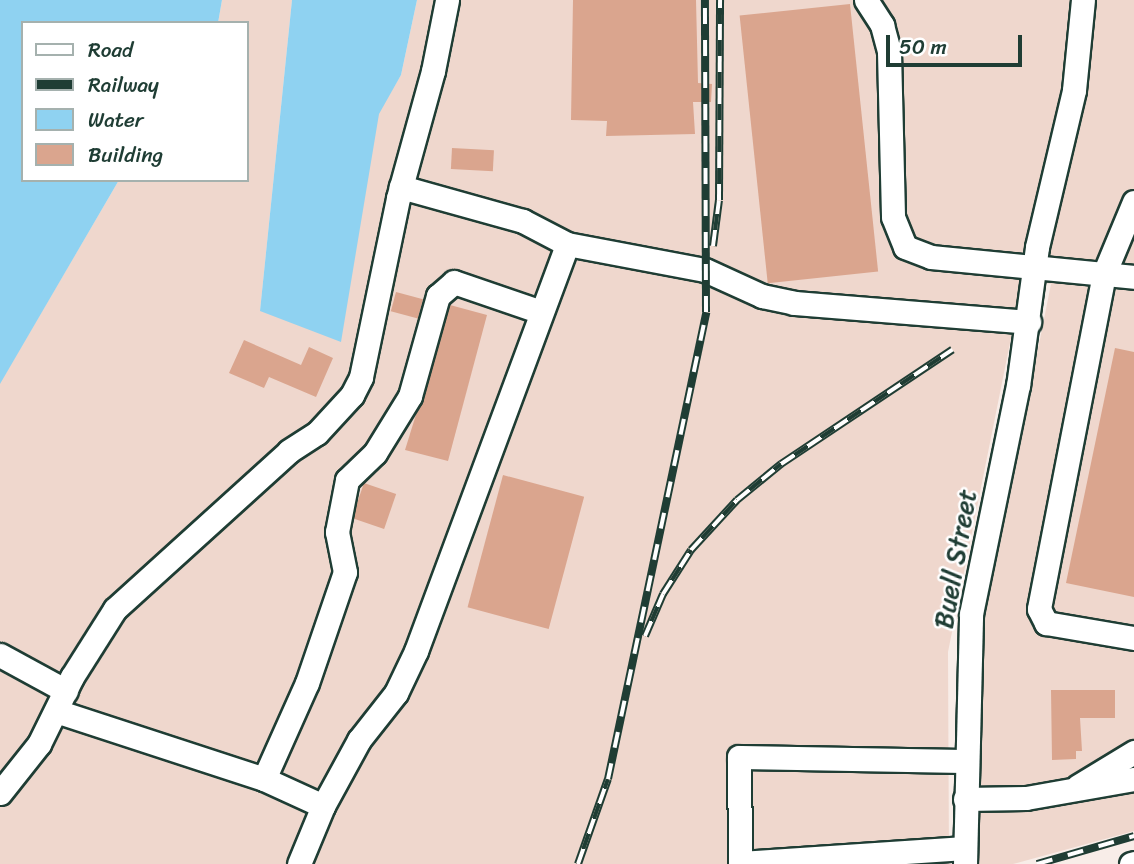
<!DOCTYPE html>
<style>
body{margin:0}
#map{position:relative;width:1134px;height:864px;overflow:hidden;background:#f8ede8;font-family:Sriracha,sans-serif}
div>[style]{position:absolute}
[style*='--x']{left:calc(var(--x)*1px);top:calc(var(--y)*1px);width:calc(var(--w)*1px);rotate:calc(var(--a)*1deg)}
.built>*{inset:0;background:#efd7cd}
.water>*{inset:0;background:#8fd2f1}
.building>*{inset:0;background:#daa58e;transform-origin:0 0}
.roads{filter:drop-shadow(2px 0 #1f3d34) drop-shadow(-2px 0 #1f3d34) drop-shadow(0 2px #1f3d34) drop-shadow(0 -2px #1f3d34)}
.minor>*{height:23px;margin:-11.5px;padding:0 11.5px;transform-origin:11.5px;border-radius:11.5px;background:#fff}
.rail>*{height:8px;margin-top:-4px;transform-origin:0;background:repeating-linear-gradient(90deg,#fff 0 16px,#1f3d34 0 32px);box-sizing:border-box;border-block:2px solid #1f3d34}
span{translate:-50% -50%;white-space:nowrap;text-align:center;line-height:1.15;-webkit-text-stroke:5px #fff;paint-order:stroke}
.street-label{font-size:26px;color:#1f3d34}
.legend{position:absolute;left:21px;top:21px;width:228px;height:161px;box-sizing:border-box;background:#fff;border:2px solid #a5b1ae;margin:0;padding:9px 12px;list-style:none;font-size:21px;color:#1f3d34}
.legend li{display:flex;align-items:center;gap:14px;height:35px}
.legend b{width:35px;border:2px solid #a5b1ae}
.scale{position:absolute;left:886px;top:35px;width:136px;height:32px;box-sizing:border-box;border:4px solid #1f3d34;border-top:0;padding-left:9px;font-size:21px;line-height:24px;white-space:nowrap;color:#1f3d34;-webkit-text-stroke:5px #fff;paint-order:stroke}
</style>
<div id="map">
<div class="built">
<div style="clip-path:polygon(222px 0,292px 0,260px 311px,401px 75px,417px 0,1134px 0,1134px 831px,1013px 864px,977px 864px,981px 634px,1051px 284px,1033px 281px,1020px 293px,948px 652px,949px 864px,0 864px,0 383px,119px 180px,247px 180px,247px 23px,218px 23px)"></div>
</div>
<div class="water">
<div style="clip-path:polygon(0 0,222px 0,218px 23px,23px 23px,23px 180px,119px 180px,0 384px)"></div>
<div style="clip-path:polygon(292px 0,417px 0,401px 75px,379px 114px,341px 342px,260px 311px)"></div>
</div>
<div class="building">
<div style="clip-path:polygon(573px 0,696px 0,698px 83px,712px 84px,711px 102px,693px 102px,695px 134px,606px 136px,607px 121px,571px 120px)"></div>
<div style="left:850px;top:4px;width:269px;height:111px;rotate:84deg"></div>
<div style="left:452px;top:148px;width:42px;height:21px;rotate:3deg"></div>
<div style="left:396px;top:292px;width:28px;height:20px;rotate:15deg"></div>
<div style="clip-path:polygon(450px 305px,487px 315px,448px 461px,405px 450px)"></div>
<div style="clip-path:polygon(244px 340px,301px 365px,309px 347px,333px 358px,316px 397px,269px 377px,264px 388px,229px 373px)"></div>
<div style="clip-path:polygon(1115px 348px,1134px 352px,1134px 597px,1066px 583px)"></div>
<div style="left:503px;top:475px;width:84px;height:137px;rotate:15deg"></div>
<div style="left:364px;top:483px;width:34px;height:37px;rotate:19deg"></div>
<div style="clip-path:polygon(1051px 690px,1115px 690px,1115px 718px,1080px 718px,1082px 751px,1076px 751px,1076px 759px,1052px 760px)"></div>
</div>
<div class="roads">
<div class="minor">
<div style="--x:866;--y:0;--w:30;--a:57"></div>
<div style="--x:882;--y:25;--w:28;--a:75"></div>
<div style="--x:889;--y:52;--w:165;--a:88.6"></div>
<div style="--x:893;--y:217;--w:32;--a:68"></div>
<div style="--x:905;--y:247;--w:28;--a:21"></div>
<div style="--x:931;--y:257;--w:204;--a:5.6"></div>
<div style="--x:1134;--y:202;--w:78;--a:112.6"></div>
<div style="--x:1104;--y:274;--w:341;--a:101"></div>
<div style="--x:1039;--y:609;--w:16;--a:63"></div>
<div style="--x:1046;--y:623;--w:89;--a:9.7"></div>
<div style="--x:567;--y:244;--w:140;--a:10.7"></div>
<div style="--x:705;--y:270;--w:63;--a:24.5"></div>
<div style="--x:762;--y:296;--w:33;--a:12"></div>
<div style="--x:794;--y:303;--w:236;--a:4.6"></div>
<div style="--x:0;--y:655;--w:75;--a:28.6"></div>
<div style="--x:56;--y:711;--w:219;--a:18.1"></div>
<div style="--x:264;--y:779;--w:65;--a:24.6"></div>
<div style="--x:323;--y:806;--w:63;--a:112.5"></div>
<div style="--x:264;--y:779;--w:105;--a:-65.9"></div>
<div style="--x:307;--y:683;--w:117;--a:-71.1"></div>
<div style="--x:345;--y:572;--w:41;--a:-101.3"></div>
<div style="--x:337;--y:532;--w:53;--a:-79.1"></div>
<div style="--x:347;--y:480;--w:39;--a:-44"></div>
<div style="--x:375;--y:453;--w:67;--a:-58.4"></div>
<div style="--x:410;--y:396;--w:104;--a:-74.4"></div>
<div style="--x:438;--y:296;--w:21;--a:-41"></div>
<div style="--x:454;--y:282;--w:92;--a:19"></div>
<div style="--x:1078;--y:786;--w:66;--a:-31.3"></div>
<div style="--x:0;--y:793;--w:63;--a:-51.5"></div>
<div style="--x:39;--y:744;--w:75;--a:-63.8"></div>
<div style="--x:72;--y:677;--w:80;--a:-57.7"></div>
<div style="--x:115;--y:609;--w:235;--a:-42.2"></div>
<div style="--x:289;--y:451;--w:33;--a:-33"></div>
<div style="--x:317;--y:433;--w:52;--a:-47.4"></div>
<div style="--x:352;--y:395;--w:20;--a:-63"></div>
<div style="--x:361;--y:377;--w:183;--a:-78.3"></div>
<div style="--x:398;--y:198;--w:132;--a:-74.6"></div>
<div style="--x:433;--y:71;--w:72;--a:-78.8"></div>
<div style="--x:965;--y:799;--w:61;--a:-0.9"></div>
<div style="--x:1026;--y:798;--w:110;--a:-10"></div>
<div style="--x:323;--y:806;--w:75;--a:-61.4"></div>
<div style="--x:359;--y:740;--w:60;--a:-51.8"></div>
<div style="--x:396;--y:693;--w:47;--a:-64.5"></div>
<div style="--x:416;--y:651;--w:434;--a:-69.6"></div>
<div style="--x:567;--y:244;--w:50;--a:-152.4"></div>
<div style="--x:523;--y:221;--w:127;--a:-164.4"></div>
<div style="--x:965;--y:848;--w:225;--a:176.2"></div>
<div style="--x:740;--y:863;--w:106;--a:-90.5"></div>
<div style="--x:739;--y:757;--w:226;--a:1"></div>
<div style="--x:965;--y:864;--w:250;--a:-88.6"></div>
<div style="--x:971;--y:614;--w:233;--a:-78.4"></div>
<div style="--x:1018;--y:386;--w:140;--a:-82.2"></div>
<div style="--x:1037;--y:247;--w:161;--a:-76.7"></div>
<div style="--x:1074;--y:90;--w:90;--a:-84.3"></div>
<div style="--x:1131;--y:864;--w:3;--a:-18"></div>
</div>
</div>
<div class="rail">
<div style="--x:713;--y:246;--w:46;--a:-82.6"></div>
<div style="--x:719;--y:200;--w:200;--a:-89.7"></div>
<div style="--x:645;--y:636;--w:46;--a:-66.8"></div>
<div style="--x:663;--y:594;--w:52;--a:-57.5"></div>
<div style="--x:691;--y:550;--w:68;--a:-47.4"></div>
<div style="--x:737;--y:500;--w:57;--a:-39.3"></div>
<div style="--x:781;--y:464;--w:206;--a:-33.7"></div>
<div style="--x:578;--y:864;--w:90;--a:-70.6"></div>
<div style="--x:608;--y:779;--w:477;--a:-78.1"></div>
<div style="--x:706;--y:312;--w:312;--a:-90.2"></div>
<div style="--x:1037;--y:864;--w:101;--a:-16.1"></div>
</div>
<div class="street-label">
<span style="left:956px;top:559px;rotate:-80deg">Buell Street</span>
</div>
<ul class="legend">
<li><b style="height:9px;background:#fff"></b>Road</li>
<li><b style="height:9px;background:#1f3d34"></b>Railway</li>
<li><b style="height:19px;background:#8fd2f1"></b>Water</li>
<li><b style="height:19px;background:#daa58e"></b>Building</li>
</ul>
<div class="scale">50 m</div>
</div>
